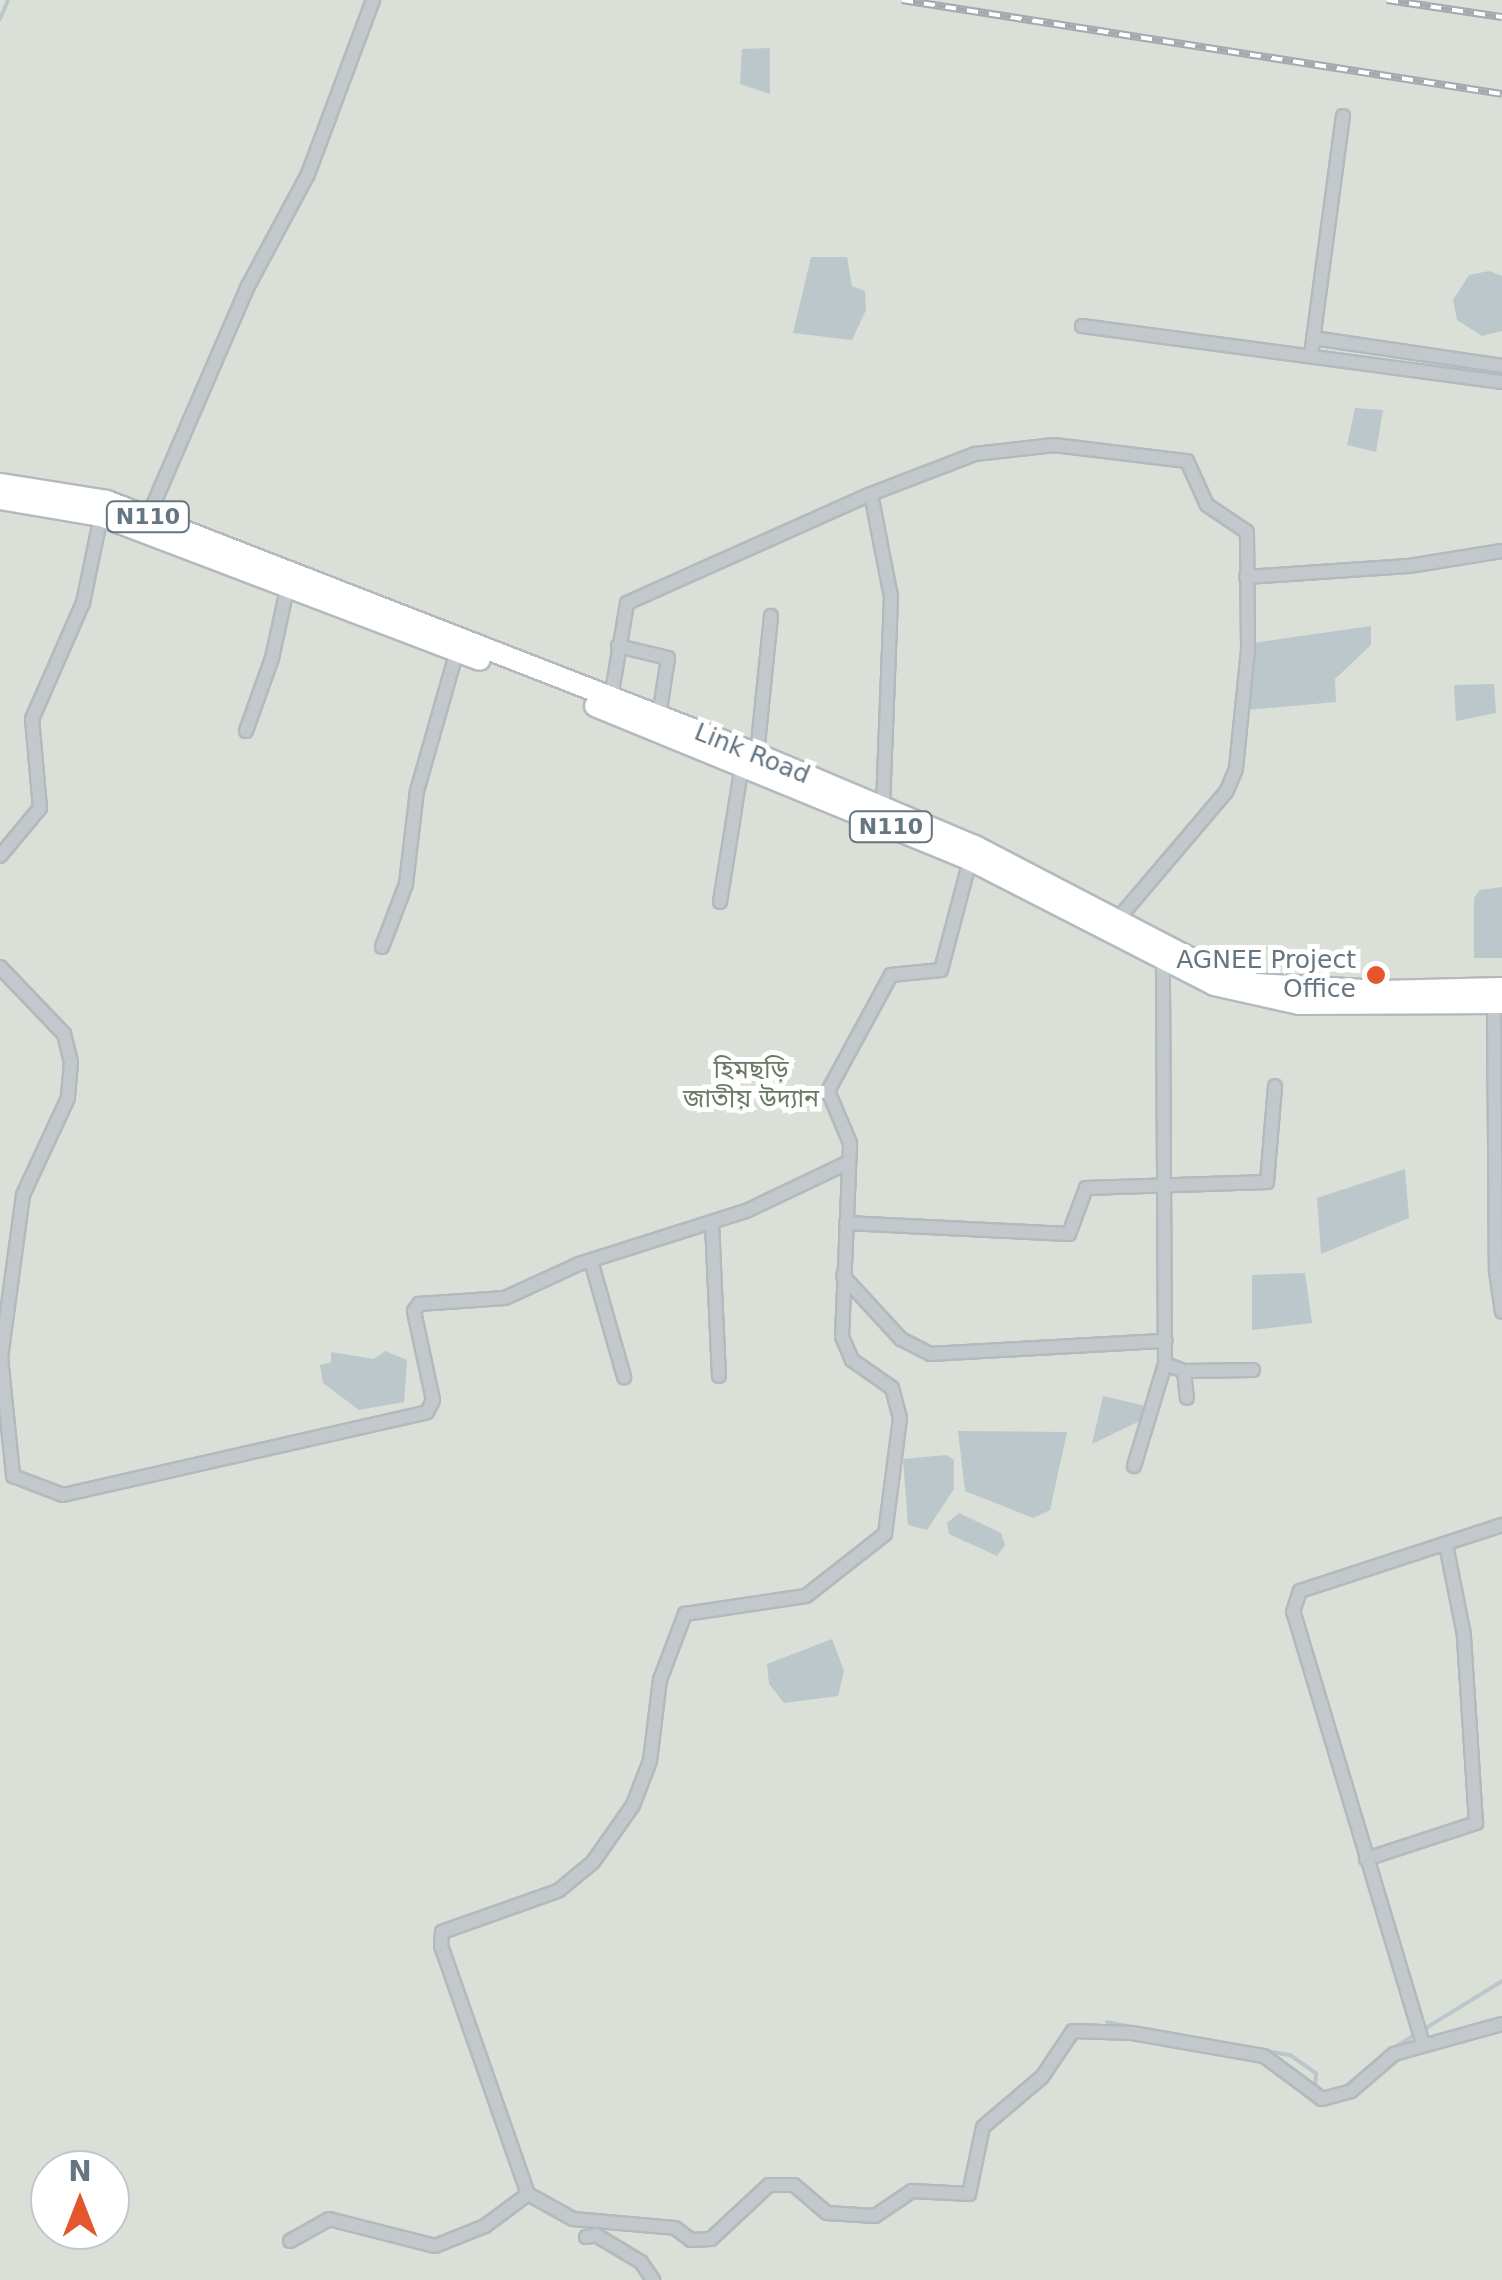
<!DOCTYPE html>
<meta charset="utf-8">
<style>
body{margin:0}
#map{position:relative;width:1502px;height:2280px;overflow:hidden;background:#fafaf8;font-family:"DejaVu Sans","Noto Sans Bengali",sans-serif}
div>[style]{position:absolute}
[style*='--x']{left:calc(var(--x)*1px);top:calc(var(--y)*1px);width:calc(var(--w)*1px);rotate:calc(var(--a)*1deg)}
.green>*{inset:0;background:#dadfd7}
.water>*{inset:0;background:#bbc7cb}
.stream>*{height:4px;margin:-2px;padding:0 2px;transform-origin:2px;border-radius:2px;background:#bbc7cb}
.roads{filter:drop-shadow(2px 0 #b4b9bd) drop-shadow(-2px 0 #b4b9bd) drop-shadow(0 2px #b4b9bd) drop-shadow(0 -2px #b4b9bd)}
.minor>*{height:12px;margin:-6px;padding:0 6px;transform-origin:6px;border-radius:6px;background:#c3c8cc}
.highway>*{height:20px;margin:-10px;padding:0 10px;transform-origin:10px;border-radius:10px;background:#fff}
.rail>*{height:8px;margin-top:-4px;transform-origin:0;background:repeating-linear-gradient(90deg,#fff 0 11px,#a2aab0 0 22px);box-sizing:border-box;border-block:2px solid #a2aab0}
.dots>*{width:28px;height:28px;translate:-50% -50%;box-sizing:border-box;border:5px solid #fff;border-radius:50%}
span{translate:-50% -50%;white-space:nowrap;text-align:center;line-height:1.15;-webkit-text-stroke:10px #fff;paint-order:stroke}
.shield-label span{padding:2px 8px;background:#fff;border:2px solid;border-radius:8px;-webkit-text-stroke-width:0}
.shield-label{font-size:22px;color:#657683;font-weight:700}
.street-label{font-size:25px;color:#657683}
.poi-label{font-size:25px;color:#657683}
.right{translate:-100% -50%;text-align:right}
.park-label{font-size:25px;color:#687a64}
.north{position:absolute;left:30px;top:2150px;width:100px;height:100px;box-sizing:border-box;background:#fff;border:2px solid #c1c8cd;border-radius:50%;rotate:0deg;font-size:28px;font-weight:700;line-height:40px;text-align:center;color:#657683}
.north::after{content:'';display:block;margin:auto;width:35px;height:45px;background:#e4572e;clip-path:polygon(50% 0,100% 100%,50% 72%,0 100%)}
</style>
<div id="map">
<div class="green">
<div style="clip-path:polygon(evenodd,0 0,1502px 0,1502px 2280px,0 2280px,0 0,50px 2170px,110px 2170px,110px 2230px,50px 2230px,50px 2170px)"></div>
</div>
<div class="water">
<div style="clip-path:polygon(770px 48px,770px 94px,740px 84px,742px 49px)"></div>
<div style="clip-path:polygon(811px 257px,847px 257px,852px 286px,865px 291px,866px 310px,852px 340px,793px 333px)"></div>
<div style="clip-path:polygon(1489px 271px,1502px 276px,1502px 331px,1482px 336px,1457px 320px,1453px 300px,1469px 275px)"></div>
<div style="clip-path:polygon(1355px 408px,1383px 410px,1376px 452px,1347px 445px)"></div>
<div style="clip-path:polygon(1371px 626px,1371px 645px,1335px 679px,1336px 702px,1247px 710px,1253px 643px)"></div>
<div style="clip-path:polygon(1494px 684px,1496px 713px,1456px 721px,1454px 685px)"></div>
<div style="clip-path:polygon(1502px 887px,1502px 958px,1474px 958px,1474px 898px,1480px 890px)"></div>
<div style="clip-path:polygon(1405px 1169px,1409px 1218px,1321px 1254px,1317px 1198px)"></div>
<div style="clip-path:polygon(1305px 1273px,1312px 1323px,1252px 1330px,1252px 1275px)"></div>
<div style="clip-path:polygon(385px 1351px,407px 1360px,404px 1402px,359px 1410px,323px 1383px,320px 1365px,331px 1362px,331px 1352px,374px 1359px)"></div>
<div style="clip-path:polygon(1103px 1396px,1146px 1406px,1144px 1419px,1092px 1444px)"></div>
<div style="clip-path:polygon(958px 1431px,1067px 1432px,1050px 1510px,1033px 1518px,965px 1491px)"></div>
<div style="clip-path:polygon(946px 1455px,954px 1460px,954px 1489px,927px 1530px,908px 1525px,903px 1459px)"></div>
<div style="clip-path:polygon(959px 1513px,1001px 1533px,1005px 1545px,997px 1556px,949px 1534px,947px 1523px)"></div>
<div style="clip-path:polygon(832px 1639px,844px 1671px,838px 1696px,784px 1703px,769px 1684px,767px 1664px)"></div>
</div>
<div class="stream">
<div style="--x:0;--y:19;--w:21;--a:-67"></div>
<div style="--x:1107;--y:2022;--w:31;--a:11"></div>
<div style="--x:1392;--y:2049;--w:129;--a:-31.7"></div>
<div style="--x:1265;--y:2051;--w:25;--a:9"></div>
<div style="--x:1290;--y:2055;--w:32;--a:35"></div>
<div style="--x:1316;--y:2073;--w:13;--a:94"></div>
<div style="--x:1347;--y:2087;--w:45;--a:-41.4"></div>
</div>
<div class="roads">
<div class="minor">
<div style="--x:1082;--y:326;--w:424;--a:7.6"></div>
<div style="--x:1313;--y:338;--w:191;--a:8.4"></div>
<div style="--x:1311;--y:355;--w:241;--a:-82.4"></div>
<div style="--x:871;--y:494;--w:111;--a:-21"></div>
<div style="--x:975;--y:454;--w:80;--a:-6.5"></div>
<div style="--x:1054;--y:445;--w:134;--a:6.9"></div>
<div style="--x:1187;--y:461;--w:48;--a:65.6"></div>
<div style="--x:1207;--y:505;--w:48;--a:34"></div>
<div style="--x:1247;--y:532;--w:118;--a:89.5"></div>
<div style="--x:1248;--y:650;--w:120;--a:95.8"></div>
<div style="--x:1236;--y:769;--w:25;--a:113"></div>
<div style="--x:1226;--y:792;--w:176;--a:130.4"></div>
<div style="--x:148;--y:517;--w:252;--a:-66.6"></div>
<div style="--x:248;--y:286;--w:127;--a:-61.8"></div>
<div style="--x:308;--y:174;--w:186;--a:-69.5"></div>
<div style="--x:1246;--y:577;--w:163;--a:-3.9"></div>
<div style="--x:1409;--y:566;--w:94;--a:-9.2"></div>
<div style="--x:618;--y:646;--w:51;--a:13.5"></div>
<div style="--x:668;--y:658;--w:59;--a:98.8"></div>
<div style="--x:611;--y:698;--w:96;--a:-80.4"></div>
<div style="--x:627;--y:603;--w:267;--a:-24.1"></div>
<div style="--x:871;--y:494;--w:105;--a:79"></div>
<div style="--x:891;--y:597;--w:211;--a:92.2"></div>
<div style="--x:246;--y:731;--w:77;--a:-70.4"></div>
<div style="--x:272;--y:658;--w:80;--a:-77.7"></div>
<div style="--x:757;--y:754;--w:139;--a:-84.2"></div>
<div style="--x:0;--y:856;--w:62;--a:-50.2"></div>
<div style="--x:40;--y:808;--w:89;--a:-95.1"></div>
<div style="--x:32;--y:719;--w:127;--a:-66.3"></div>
<div style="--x:83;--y:603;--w:89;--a:-78.3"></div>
<div style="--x:720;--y:902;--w:140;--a:-80.9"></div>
<div style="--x:382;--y:947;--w:67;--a:-69.1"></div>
<div style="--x:406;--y:884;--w:94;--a:-83.3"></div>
<div style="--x:417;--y:791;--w:146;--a:-74.1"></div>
<div style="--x:0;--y:967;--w:93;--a:46.3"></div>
<div style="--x:64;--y:1034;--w:29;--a:76"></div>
<div style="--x:71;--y:1062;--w:36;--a:95"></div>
<div style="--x:68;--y:1098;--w:107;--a:114.9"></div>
<div style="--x:23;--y:1195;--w:163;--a:97.7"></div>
<div style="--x:1;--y:1357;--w:120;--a:84.2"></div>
<div style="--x:13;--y:1476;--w:53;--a:20.8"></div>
<div style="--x:63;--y:1495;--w:373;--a:-12.8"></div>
<div style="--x:427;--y:1412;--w:13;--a:-63"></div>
<div style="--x:433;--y:1400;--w:91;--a:-102.1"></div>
<div style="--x:414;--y:1311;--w:9;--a:-54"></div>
<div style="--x:419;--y:1304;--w:86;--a:-4"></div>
<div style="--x:505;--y:1298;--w:81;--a:-24.7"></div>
<div style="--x:579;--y:1264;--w:175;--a:-17.6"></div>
<div style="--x:746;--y:1211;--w:114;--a:-25.4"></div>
<div style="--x:1494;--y:1000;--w:271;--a:89.6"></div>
<div style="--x:1496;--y:1271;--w:41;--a:81.7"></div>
<div style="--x:712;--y:1223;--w:153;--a:87.4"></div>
<div style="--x:846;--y:1223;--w:223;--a:2.8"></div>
<div style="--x:1069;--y:1234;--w:49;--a:-69.7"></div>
<div style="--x:1086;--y:1188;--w:181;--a:-1.9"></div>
<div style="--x:1267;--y:1182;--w:96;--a:-85.2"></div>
<div style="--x:591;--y:1261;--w:121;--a:74.1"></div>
<div style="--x:843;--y:1276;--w:86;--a:47.4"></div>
<div style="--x:901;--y:1339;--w:33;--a:27"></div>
<div style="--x:930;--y:1354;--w:236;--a:-3.2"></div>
<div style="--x:1165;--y:1364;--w:20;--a:20"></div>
<div style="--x:1184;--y:1371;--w:69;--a:-0.8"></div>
<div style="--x:1184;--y:1371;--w:27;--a:84"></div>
<div style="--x:1134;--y:1466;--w:107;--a:-73.1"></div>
<div style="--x:1165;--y:1364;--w:402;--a:-90.3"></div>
<div style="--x:1366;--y:1859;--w:116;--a:-18.1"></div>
<div style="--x:1476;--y:1823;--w:188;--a:-93.7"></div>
<div style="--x:1464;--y:1635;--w:92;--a:-101.3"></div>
<div style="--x:1423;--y:2044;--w:451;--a:-106.7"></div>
<div style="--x:1293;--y:1612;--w:22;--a:-72"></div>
<div style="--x:1300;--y:1591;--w:213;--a:-18.1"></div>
<div style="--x:528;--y:2194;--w:263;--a:-109.3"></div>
<div style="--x:441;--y:1946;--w:14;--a:-86"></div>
<div style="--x:442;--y:1932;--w:123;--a:-19.5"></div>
<div style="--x:558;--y:1891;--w:45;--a:-39.6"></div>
<div style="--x:593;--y:1862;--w:70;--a:-54.9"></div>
<div style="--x:633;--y:1805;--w:47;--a:-68.9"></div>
<div style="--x:650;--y:1761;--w:82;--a:-83"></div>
<div style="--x:660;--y:1680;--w:71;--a:-69.3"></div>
<div style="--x:685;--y:1614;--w:122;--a:-8.5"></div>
<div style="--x:806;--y:1596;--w:100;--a:-38.1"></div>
<div style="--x:885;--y:1534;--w:117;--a:-82.6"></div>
<div style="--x:900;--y:1418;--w:31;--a:-105"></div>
<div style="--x:892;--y:1388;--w:49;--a:-145"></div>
<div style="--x:852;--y:1360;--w:25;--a:-113"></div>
<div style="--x:842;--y:1337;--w:194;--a:-87.6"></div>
<div style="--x:850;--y:1143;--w:56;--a:-112.9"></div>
<div style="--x:828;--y:1091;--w:132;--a:-61.5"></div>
<div style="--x:891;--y:975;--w:50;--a:-5.7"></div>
<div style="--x:941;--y:970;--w:114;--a:-75.2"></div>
<div style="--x:586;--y:2237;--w:10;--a:-11"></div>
<div style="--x:596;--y:2235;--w:52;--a:31"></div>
<div style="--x:641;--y:2262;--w:22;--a:56"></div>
<div style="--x:290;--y:2241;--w:45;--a:-29.4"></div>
<div style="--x:329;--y:2219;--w:109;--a:14.3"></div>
<div style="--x:435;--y:2246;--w:54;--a:-21.8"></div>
<div style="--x:485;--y:2226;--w:54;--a:-36.7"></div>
<div style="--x:528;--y:2194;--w:51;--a:29.1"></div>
<div style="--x:573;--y:2219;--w:102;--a:5"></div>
<div style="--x:675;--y:2228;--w:20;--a:37"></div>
<div style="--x:691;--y:2240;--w:20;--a:-3"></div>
<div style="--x:711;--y:2239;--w:79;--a:-43"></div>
<div style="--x:769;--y:2185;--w:25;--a:0"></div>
<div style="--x:794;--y:2185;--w:43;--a:40.3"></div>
<div style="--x:827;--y:2213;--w:48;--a:3.6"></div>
<div style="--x:875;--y:2216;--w:45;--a:-34"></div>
<div style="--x:912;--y:2191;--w:57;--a:3"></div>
<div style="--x:969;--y:2194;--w:68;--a:-78.2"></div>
<div style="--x:983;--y:2127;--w:77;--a:-40.3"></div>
<div style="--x:1042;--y:2077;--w:55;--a:-56"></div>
<div style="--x:1073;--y:2031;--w:59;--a:1.9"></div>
<div style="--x:1132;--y:2033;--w:134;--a:9.9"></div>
<div style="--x:1264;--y:2056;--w:72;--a:36.6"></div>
<div style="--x:1322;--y:2099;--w:30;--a:-15"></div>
<div style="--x:1351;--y:2091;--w:57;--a:-40.7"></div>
<div style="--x:1394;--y:2054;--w:112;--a:-15.5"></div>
</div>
<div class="highway">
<div style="--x:0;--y:484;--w:108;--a:9"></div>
<div style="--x:107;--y:501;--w:698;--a:21.27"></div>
<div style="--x:757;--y:754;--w:237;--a:22.9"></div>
<div style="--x:975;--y:846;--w:238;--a:27.5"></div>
<div style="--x:1186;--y:956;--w:74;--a:22.1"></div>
<div style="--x:1255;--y:984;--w:127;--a:3.2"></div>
<div style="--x:1382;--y:991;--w:120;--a:-1.4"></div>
<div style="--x:0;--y:499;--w:102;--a:9.6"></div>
<div style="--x:101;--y:516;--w:405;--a:20.8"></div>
<div style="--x:595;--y:706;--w:405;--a:22.3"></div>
<div style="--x:970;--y:860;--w:274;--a:27.1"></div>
<div style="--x:1214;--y:985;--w:87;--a:12.6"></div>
<div style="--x:1299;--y:1004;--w:203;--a:-0.3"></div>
</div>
</div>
<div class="rail">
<div style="--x:902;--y:0;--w:607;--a:8.9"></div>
<div style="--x:1387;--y:0;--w:116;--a:8.4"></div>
</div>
<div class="dots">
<div style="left:1376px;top:975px;background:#e4572e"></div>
</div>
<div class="shield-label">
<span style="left:148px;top:517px">N110</span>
<span style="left:891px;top:827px">N110</span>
</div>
<div class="street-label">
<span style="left:752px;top:754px;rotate:22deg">Link Road</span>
</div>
<div class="poi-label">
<span class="right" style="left:1356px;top:975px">AGNEE Project<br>Office</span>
</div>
<div class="park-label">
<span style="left:751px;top:1085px">হিমছড়ি<br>জাতীয় উদ্যান</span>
</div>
<div class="north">N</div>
</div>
